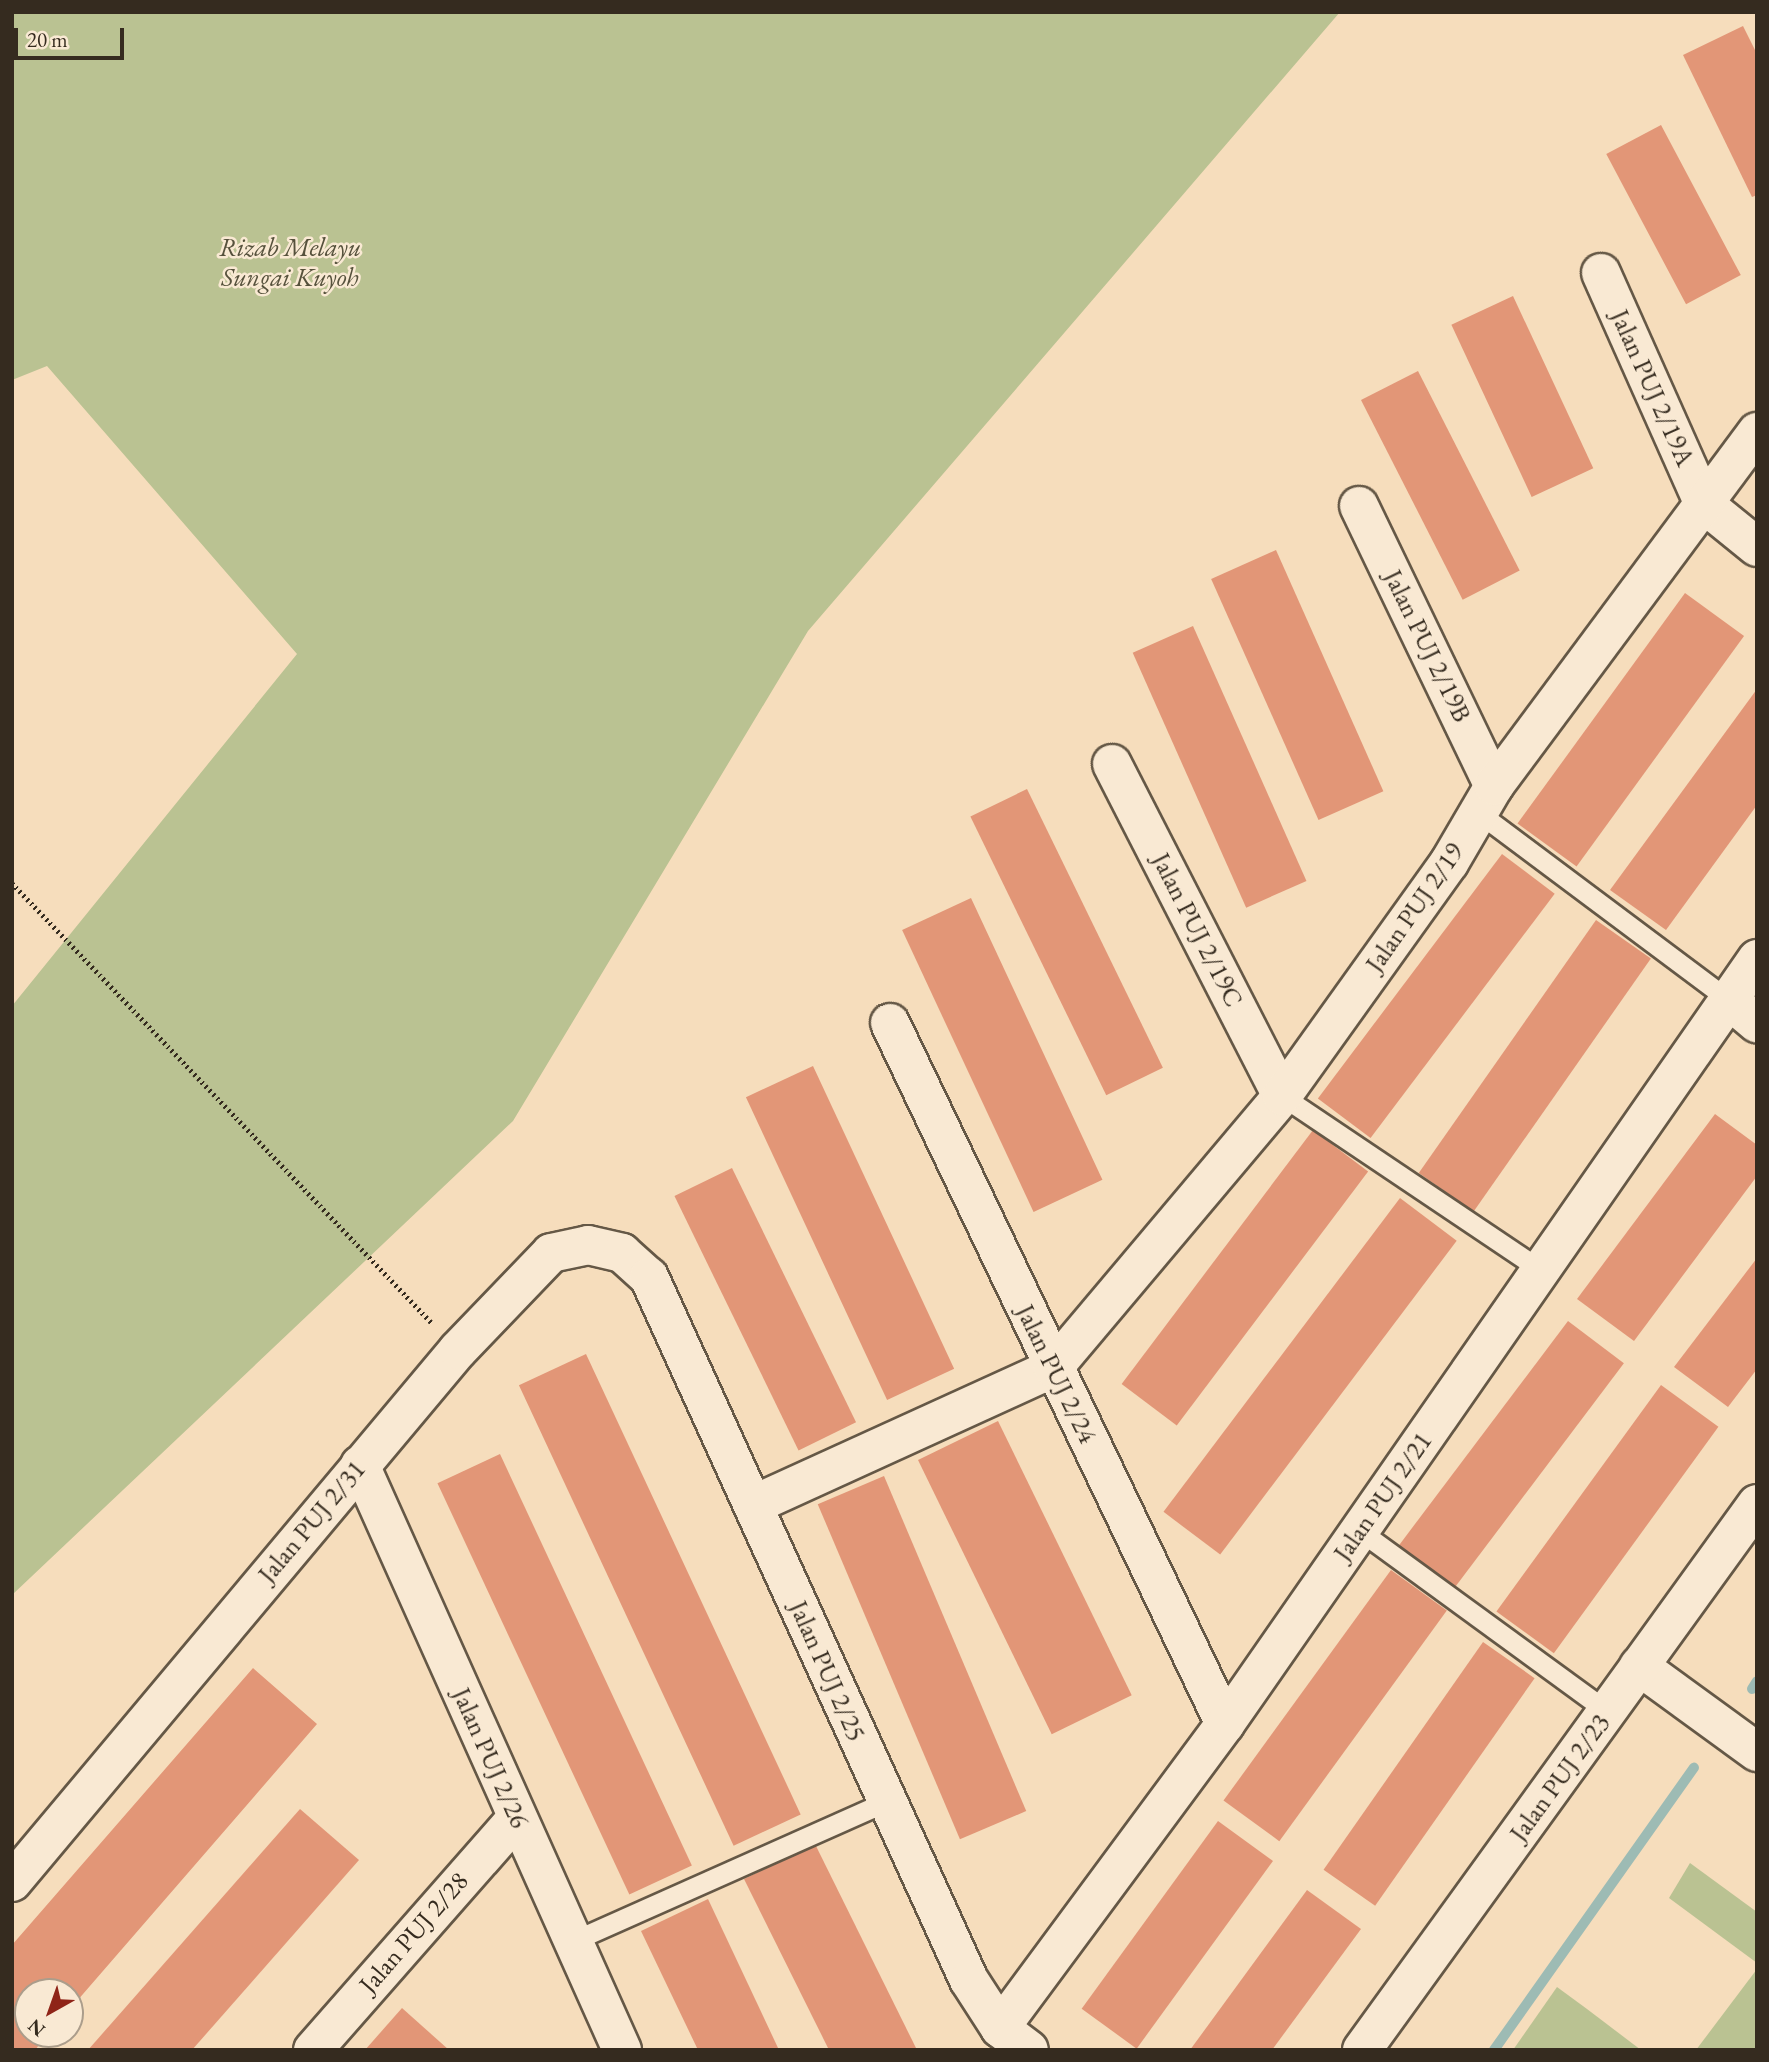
<!DOCTYPE html>
<style>
body{margin:0}
#map{position:relative;width:1769px;height:2062px;overflow:hidden;background:#f6ddbc;font-family:"EB Garamond",serif}
div>[style]{position:absolute}
[style*='--x']{left:calc(var(--x)*1px);top:calc(var(--y)*1px);width:calc(var(--w)*1px);rotate:calc(var(--a)*1deg)}
.green>*{inset:0;background:#bac292}
.stream>*{height:10px;margin:-5px;padding:0 5px;transform-origin:5px;border-radius:5px;background:#9dbbb4}
.building>*{inset:0;background:#e29677;transform-origin:0 0}
.path>*{height:4.5px;margin-top:-2.25px;transform-origin:0;background:repeating-linear-gradient(90deg,#352b1f 0 2px,transparent 0 5.5px)}
.roads{filter:drop-shadow(2px 0 #655846) drop-shadow(-2px 0 #655846) drop-shadow(0 2px #655846) drop-shadow(0 -2px #655846)}
.lane>*{height:19px;margin:-9.5px;padding:0 9.5px;transform-origin:9.5px;border-radius:9.5px;background:#f9e9d3}
.street>*{height:38px;margin:-19px;padding:0 19px;transform-origin:19px;border-radius:19px;background:#f9e9d3}
span{translate:-50% -50%;white-space:nowrap;text-align:center;line-height:1.15;-webkit-text-stroke:5px #f9e9d3;paint-order:stroke}
.park-label{font-size:26px;color:#56513c;font-style:italic}
.street-label{font-size:26px;color:#352b1f}
.frame{position:absolute;inset:0;border:14px solid #352b1f;pointer-events:none}
.north{position:absolute;left:14px;top:1978px;width:70px;height:70px;box-sizing:border-box;background:#f9e9d3;border:2px solid #ab9d8b;border-radius:50%;rotate:220deg;font-size:19px;font-weight:700;line-height:28px;text-align:center;color:#352b1f}
.north::after{content:'';display:block;margin:auto;width:24px;height:32px;background:#8f2418;clip-path:polygon(50% 0,100% 100%,50% 72%,0 100%)}
.scale{position:absolute;left:14px;top:28px;width:110px;height:32px;box-sizing:border-box;border:4px solid #352b1f;border-top:0;padding-left:9px;font-size:21px;line-height:24px;white-space:nowrap;color:#352b1f;-webkit-text-stroke:5px #f9e9d3;paint-order:stroke}
</style>
<div id="map">
<div class="green">
<div style="clip-path:polygon(12px 12px,1340px 12px,808px 631px,513px 1121px,12px 1595px,12px 1006px,297px 654px,47px 366px,12px 380px)"></div>
<div style="clip-path:polygon(1690px 1863px,1757px 1912px,1757px 1963px,1669px 1898px)"></div>
<div style="clip-path:polygon(1757px 1969px,1757px 2050px,1696px 2050px)"></div>
<div style="clip-path:polygon(1557px 1987px,1587px 2009px,1641px 2050px,1513px 2050px)"></div>
</div>
<div class="stream">
<div style="--x:1752;--y:1689;--w:9;--a:-58"></div>
<div style="--x:1494;--y:2050;--w:346;--a:-54.7"></div>
</div>
<div class="building">
<div style="clip-path:polygon(1743px 26px,1757px 54px,1757px 195px,1752px 197px,1683px 55px)"></div>
<div style="left:1661px;top:125px;width:170px;height:62px;rotate:62deg"></div>
<div style="left:1513px;top:296px;width:190px;height:68px;rotate:65deg"></div>
<div style="left:1418px;top:371px;width:224px;height:64px;rotate:63deg"></div>
<div style="left:1276px;top:550px;width:264px;height:71px;rotate:66deg"></div>
<div style="left:1685px;top:593px;width:73px;height:285px;rotate:36deg"></div>
<div style="left:1193px;top:626px;width:279px;height:66px;rotate:66deg"></div>
<div style="clip-path:polygon(1757px 689px,1757px 805px,1666px 930px,1610px 890px)"></div>
<div style="left:1027px;top:789px;width:310px;height:63px;rotate:64deg"></div>
<div style="left:1502px;top:854px;width:66px;height:306px;rotate:37deg"></div>
<div style="left:971px;top:898px;width:311px;height:76px;rotate:65deg"></div>
<div style="left:1596px;top:920px;width:67px;height:309px;rotate:35deg"></div>
<div style="left:813px;top:1066px;width:334px;height:74px;rotate:65deg"></div>
<div style="clip-path:polygon(1715px 1114px,1757px 1145px,1757px 1176px,1634px 1341px,1577px 1299px)"></div>
<div style="left:1313px;top:1130px;width:69px;height:318px;rotate:37deg"></div>
<div style="left:732px;top:1168px;width:283px;height:64px;rotate:64deg"></div>
<div style="left:1400px;top:1198px;width:71px;height:393px;rotate:37deg"></div>
<div style="clip-path:polygon(1757px 1258px,1757px 1369px,1728px 1407px,1674px 1367px)"></div>
<div style="left:1568px;top:1321px;width:70px;height:282px;rotate:37deg"></div>
<div style="left:586px;top:1354px;width:508px;height:74px;rotate:65deg"></div>
<div style="left:1661px;top:1385px;width:71px;height:280px;rotate:36deg"></div>
<div style="left:998px;top:1421px;width:305px;height:89px;rotate:64deg"></div>
<div style="left:500px;top:1454px;width:454px;height:69px;rotate:65deg"></div>
<div style="left:884px;top:1476px;width:364px;height:72px;rotate:67deg"></div>
<div style="left:1391px;top:1570px;width:69px;height:285px;rotate:36deg"></div>
<div style="left:1483px;top:1642px;width:63px;height:278px;rotate:35deg"></div>
<div style="clip-path:polygon(253px 1668px,317px 1724px,70px 2009px,70px 1992px,28px 1992px,28px 2034px,48px 2034px,35px 2050px,12px 2050px,12px 1945px)"></div>
<div style="clip-path:polygon(300px 1809px,359px 1860px,192px 2050px,88px 2050px)"></div>
<div style="left:1218px;top:1821px;width:68px;height:232px;rotate:36deg"></div>
<div style="clip-path:polygon(815px 1844px,917px 2050px,829px 2050px,744px 1879px)"></div>
<div style="clip-path:polygon(1307px 1890px,1361px 1929px,1272px 2050px,1190px 2050px)"></div>
<div style="clip-path:polygon(708px 1899px,779px 2050px,698px 2050px,641px 1931px)"></div>
<div style="clip-path:polygon(402px 2008px,449px 2050px,365px 2050px)"></div>
</div>
<div class="path">
<div style="--x:12;--y:883;--w:610;--a:46.33"></div>
</div>
<div class="roads">
<div class="lane">
<div style="--x:1479;--y:813;--w:311;--a:36.8"></div>
<div style="--x:1282;--y:1096;--w:313;--a:33.9"></div>
<div style="--x:1360;--y:1531;--w:307;--a:36.1"></div>
<div style="--x:573;--y:1941;--w:342;--a:-24"></div>
</div>
<div class="street">
<div style="--x:1601;--y:273;--w:253;--a:66"></div>
<div style="--x:1704;--y:504;--w:68;--a:39.1"></div>
<div style="--x:1359;--y:506;--w:311;--a:64.3"></div>
<div style="--x:1112;--y:764;--w:373;--a:62.9"></div>
<div style="--x:1728;--y:999;--w:38;--a:40"></div>
<div style="--x:890;--y:1023;--w:777;--a:64.46"></div>
<div style="--x:360;--y:1465;--w:641;--a:65.87"></div>
<div style="--x:753;--y:1505;--w:330;--a:-24.5"></div>
<div style="--x:1053;--y:1368;--w:356;--a:-49.9"></div>
<div style="--x:1282;--y:1096;--w:287;--a:-54.4"></div>
<div style="--x:1449;--y:863;--w:89;--a:-59.7"></div>
<div style="--x:1494;--y:786;--w:441;--a:-53.4"></div>
<div style="--x:1639;--y:1666;--w:146;--a:36.1"></div>
<div style="--x:12;--y:1882;--w:694;--a:-50.03"></div>
<div style="--x:458;--y:1350;--w:134;--a:-46.2"></div>
<div style="--x:551;--y:1253;--w:38;--a:-12"></div>
<div style="--x:588;--y:1245;--w:35;--a:13"></div>
<div style="--x:622;--y:1253;--w:36;--a:42"></div>
<div style="--x:649;--y:1277;--w:772;--a:65.53"></div>
<div style="--x:969;--y:1980;--w:57;--a:57.1"></div>
<div style="--x:1000;--y:2028;--w:36;--a:37"></div>
<div style="--x:1000;--y:2028;--w:378;--a:-53.5"></div>
<div style="--x:1225;--y:1724;--w:932;--a:-55.18"></div>
<div style="--x:313;--y:2050;--w:309;--a:-48.7"></div>
<div style="--x:1362;--y:2050;--w:674;--a:-54.12"></div>
</div>
</div>
<div class="park-label">
<span style="left:290px;top:263px">Rizab Melayu<br>Sungai Kuyoh</span>
</div>
<div class="street-label">
<span style="left:1652px;top:388px;rotate:66deg">Jalan PUJ 2/19A</span>
<span style="left:1427px;top:646px;rotate:64deg">Jalan PUJ 2/19B</span>
<span style="left:1415px;top:908px;rotate:-55deg">Jalan PUJ 2/19</span>
<span style="left:1197px;top:930px;rotate:63deg">Jalan PUJ 2/19C</span>
<span style="left:1056px;top:1374px;rotate:64deg">Jalan PUJ 2/24</span>
<span style="left:1383px;top:1497px;rotate:-55deg">Jalan PUJ 2/21</span>
<span style="left:312px;top:1522px;rotate:-50deg">Jalan PUJ 2/31</span>
<span style="left:827px;top:1671px;rotate:66deg">Jalan PUJ 2/25</span>
<span style="left:490px;top:1758px;rotate:66deg">Jalan PUJ 2/26</span>
<span style="left:1560px;top:1778px;rotate:-54deg">Jalan PUJ 2/23</span>
<span style="left:414px;top:1933px;rotate:-49deg">Jalan PUJ 2/28</span>
</div>
<div class="frame"></div>
<div class="north">N</div>
<div class="scale">20 m</div>
</div>
